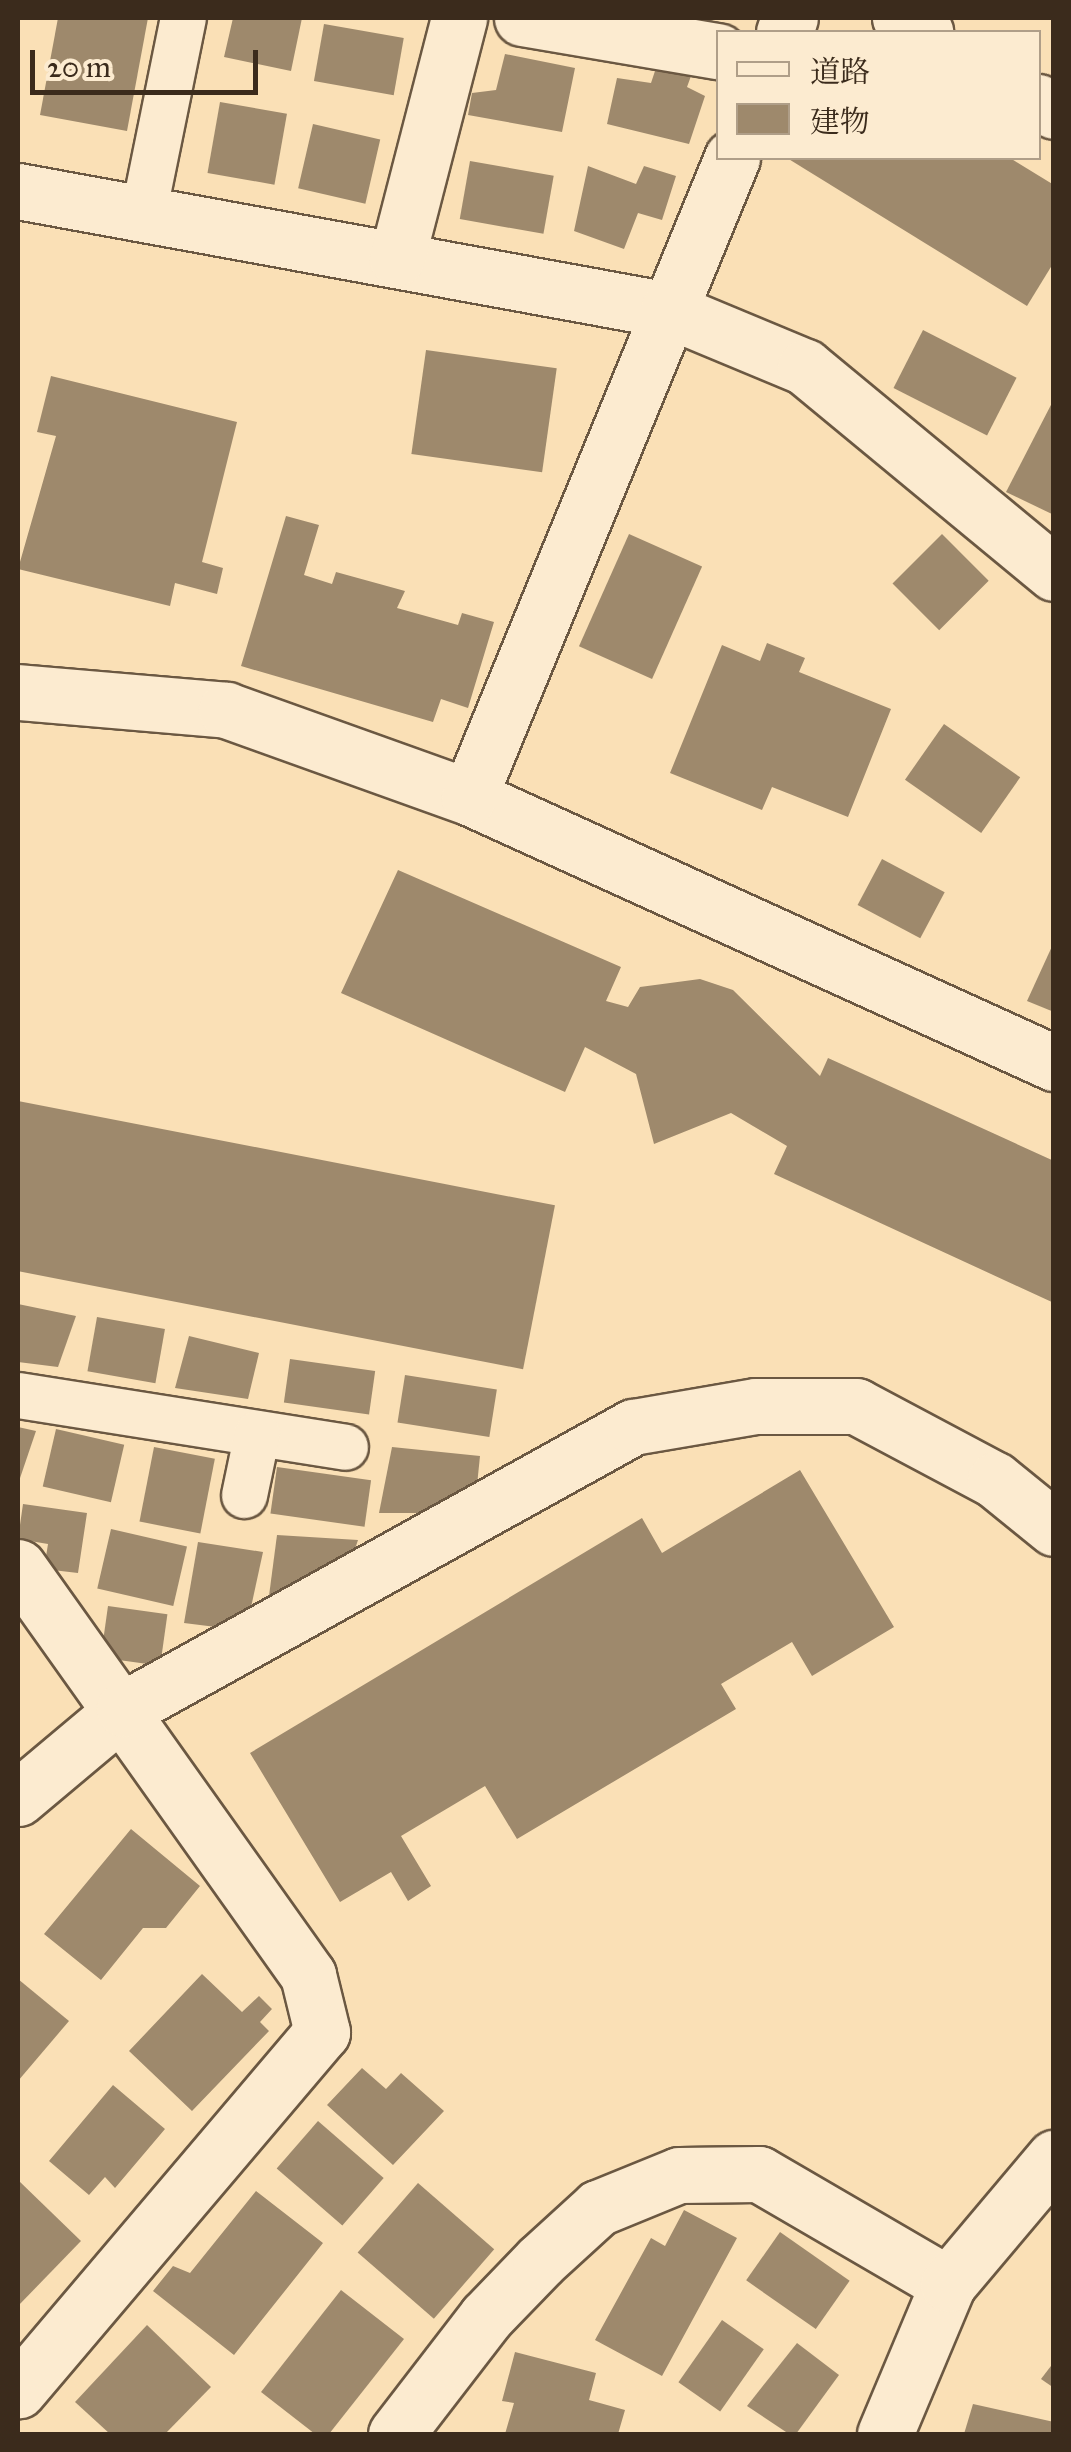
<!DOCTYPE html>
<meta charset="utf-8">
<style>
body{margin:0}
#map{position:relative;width:1071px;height:2452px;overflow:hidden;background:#fae0b6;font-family:"IM FELL Great Primer","Noto Serif JP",serif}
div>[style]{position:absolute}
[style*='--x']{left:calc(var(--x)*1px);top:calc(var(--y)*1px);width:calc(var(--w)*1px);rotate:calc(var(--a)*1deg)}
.building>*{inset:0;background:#9e896c;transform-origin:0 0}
.roads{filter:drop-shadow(2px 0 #6b5842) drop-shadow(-2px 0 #6b5842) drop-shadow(0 2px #6b5842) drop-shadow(0 -2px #6b5842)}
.service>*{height:45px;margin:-22.5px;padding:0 22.5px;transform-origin:22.5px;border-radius:22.5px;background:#fcebd0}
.minor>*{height:55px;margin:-27.5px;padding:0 27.5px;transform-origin:27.5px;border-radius:27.5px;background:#fcebd0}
.tertiary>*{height:55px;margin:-27.5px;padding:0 27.5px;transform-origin:27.5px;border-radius:27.5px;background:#fcebd0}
span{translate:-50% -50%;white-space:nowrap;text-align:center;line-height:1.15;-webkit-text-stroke:10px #fcebd0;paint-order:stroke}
.frame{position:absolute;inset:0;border:20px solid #3b2b1c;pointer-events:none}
.legend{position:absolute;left:716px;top:30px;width:325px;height:130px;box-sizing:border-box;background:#fcebd0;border:2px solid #af9e88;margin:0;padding:12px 18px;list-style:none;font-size:30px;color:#3b2b1c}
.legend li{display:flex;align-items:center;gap:20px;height:50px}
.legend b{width:50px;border:2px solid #af9e88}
.scale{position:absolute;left:30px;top:50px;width:228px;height:45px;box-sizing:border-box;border:5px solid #3b2b1c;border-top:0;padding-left:12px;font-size:30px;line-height:35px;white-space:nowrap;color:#3b2b1c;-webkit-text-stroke:8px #fcebd0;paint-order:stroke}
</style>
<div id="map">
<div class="building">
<div style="clip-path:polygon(58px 18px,148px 18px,127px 131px,40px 115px)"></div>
<div style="clip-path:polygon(233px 18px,302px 18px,291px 71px,224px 57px)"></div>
<div style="left:324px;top:24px;width:81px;height:58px;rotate:10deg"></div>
<div style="clip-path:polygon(505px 54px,575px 68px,562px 132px,468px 115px,472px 93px,496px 90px)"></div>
<div style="clip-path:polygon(655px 71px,691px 76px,687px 87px,705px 96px,689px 144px,607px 124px,617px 78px,651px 83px)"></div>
<div style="left:220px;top:102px;width:68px;height:72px;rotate:10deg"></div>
<div style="left:313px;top:124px;width:69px;height:66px;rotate:13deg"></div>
<div style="clip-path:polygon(787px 158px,1010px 158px,1054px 185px,1054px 262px,1027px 306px)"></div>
<div style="left:470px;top:161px;width:85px;height:59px;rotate:10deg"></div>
<div style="clip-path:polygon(588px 166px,636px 184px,644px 166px,676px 176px,662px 220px,638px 213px,624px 249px,574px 231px)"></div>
<div style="left:923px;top:330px;width:105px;height:65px;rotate:27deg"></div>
<div style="left:426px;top:350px;width:132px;height:105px;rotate:8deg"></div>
<div style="clip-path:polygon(51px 376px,237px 422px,202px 562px,223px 568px,217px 594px,175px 583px,170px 606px,18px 569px,56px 436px,37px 432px)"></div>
<div style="clip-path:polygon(1054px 399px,1054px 515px,1006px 492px)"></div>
<div style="clip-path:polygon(286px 516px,319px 525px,304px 575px,332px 584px,336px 572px,405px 591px,397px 608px,458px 625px,462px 613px,494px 622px,468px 708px,441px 699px,433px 722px,241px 666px)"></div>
<div style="left:629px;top:534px;width:80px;height:123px;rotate:24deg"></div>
<div style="left:942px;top:534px;width:66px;height:70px;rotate:45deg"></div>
<div style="clip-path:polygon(767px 643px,805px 658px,799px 672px,891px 709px,848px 817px,772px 787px,762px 810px,670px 773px,722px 645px,760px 661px)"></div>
<div style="left:944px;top:724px;width:93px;height:68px;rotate:35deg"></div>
<div style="left:882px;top:859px;width:71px;height:52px;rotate:28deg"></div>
<div style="clip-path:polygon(398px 870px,621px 967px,606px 1001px,628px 1007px,640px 987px,700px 979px,733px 990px,820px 1076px,828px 1058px,1054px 1161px,1054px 1303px,774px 1174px,787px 1146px,731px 1113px,654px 1144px,636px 1074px,585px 1047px,565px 1092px,341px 993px)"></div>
<div style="clip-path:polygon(1054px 942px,1054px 1012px,1027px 1001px)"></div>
<div style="left:18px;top:1101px;width:547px;height:167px;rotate:11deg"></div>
<div style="clip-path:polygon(18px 1304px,76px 1316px,58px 1367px,18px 1362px)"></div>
<div style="left:97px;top:1317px;width:69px;height:55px;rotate:10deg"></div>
<div style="clip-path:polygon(189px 1336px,259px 1353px,248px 1399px,175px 1388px)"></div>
<div style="left:290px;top:1359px;width:86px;height:44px;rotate:8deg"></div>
<div style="left:405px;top:1375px;width:93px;height:48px;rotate:9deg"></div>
<div style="clip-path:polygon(18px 1427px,36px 1431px,18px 1484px)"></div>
<div style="left:56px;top:1429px;width:70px;height:59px;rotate:13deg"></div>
<div style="left:154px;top:1447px;width:62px;height:76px;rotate:11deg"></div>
<div style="clip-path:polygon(392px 1447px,480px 1456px,476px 1495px,418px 1513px,379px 1513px)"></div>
<div style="left:277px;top:1467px;width:95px;height:47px;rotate:8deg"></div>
<div style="clip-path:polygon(800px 1470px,894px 1627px,812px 1676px,792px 1642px,721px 1684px,736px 1709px,517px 1839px,485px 1786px,401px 1836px,431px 1886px,408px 1901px,391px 1872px,340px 1902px,250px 1753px,642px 1518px,662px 1553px)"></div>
<div style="clip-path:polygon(23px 1504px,87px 1513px,78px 1573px,44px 1569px,48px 1544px,18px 1539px)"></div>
<div style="left:111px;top:1529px;width:78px;height:61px;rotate:13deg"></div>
<div style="clip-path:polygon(277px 1535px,358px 1540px,348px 1570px,267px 1611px)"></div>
<div style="clip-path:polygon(198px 1542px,263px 1552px,250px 1612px,224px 1628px,184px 1623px)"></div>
<div style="left:108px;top:1606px;width:60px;height:52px;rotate:8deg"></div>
<div style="clip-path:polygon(131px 1829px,200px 1886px,166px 1928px,143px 1928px,101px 1980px,44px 1934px)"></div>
<div style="clip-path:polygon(202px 1974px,242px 2012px,259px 1996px,272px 2009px,260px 2022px,269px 2031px,192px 2111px,129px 2051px)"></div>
<div style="clip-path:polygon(18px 1979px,69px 2021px,18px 2081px)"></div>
<div style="clip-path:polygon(362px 2068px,386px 2089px,401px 2073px,444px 2111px,393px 2165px,327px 2105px)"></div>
<div style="clip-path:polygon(113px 2085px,165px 2129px,115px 2188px,105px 2177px,89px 2195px,49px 2161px)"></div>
<div style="left:318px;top:2121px;width:87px;height:63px;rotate:41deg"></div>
<div style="clip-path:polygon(18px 2180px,81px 2241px,18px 2306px)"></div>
<div style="left:418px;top:2183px;width:101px;height:92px;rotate:41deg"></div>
<div style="clip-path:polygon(256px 2191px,323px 2243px,234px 2355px,153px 2291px,173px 2266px,190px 2273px)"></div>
<div style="clip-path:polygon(684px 2210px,737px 2238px,662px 2376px,595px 2340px,651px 2238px,665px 2246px)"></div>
<div style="left:780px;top:2232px;width:85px;height:59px;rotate:35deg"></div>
<div style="clip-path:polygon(341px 2290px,404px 2339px,329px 2434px,315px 2434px,261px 2392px)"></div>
<div style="left:722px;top:2320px;width:51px;height:76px;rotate:35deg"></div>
<div style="clip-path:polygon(147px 2325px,211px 2387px,165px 2434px,110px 2434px,75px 2402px)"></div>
<div style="clip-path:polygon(797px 2343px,839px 2375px,796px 2434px,789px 2434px,747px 2406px)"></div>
<div style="clip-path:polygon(515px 2352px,596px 2373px,589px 2400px,625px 2410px,618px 2434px,505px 2434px,514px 2403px,502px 2401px)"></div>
<div style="clip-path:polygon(1054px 2362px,1054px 2388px,1041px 2379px)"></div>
<div style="clip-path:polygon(973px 2404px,1054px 2422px,1054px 2434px,964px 2434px)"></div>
</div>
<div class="roads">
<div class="service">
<div style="--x:144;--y:209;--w:195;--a:-78.5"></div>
<div style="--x:18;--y:1395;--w:331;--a:9"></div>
<div style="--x:244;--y:1495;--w:63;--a:-78.2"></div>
</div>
<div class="minor">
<div style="--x:522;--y:18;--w:199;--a:9.6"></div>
<div style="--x:900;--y:18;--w:29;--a:29"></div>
<div style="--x:784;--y:32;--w:15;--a:-67"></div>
<div style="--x:1038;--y:102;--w:18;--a:29"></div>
<div style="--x:18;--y:191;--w:661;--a:10.37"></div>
<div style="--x:668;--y:310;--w:148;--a:22.6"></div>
<div style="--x:805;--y:367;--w:323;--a:39.6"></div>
<div style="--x:397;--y:258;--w:248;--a:-75.5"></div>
<div style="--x:18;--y:692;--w:209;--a:4.9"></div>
<div style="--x:226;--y:710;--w:258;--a:19.7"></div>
<div style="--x:469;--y:797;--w:643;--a:24.45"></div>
<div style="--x:469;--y:797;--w:691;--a:-67.63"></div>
<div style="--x:18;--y:1567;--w:501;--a:54.6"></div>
<div style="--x:308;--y:1975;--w:59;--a:76.2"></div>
<div style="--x:322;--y:2032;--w:470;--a:130.3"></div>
<div style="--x:18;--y:1798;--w:138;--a:-40"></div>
<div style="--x:124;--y:1709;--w:582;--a:-28.99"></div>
<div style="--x:633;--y:1427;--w:125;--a:-9.7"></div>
<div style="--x:756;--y:1406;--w:100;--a:0"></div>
<div style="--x:856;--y:1406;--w:157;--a:28"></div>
<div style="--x:995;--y:1480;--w:76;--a:39.1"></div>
<div style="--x:396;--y:2434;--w:148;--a:-52.4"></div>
<div style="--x:486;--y:2317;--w:78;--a:-46"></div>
<div style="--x:540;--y:2261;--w:79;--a:-42.4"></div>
<div style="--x:598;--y:2208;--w:87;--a:-22.2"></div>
<div style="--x:679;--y:2175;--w:80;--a:-0.7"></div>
<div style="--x:759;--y:2174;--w:219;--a:30.2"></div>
</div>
<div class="tertiary">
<div style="--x:885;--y:2434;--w:163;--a:-67.2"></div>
<div style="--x:948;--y:2284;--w:165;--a:-49.9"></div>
</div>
</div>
<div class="frame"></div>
<ul class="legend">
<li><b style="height:12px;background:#fcebd0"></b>道路</li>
<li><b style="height:28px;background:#9e896c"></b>建物</li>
</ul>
<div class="scale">20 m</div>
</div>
